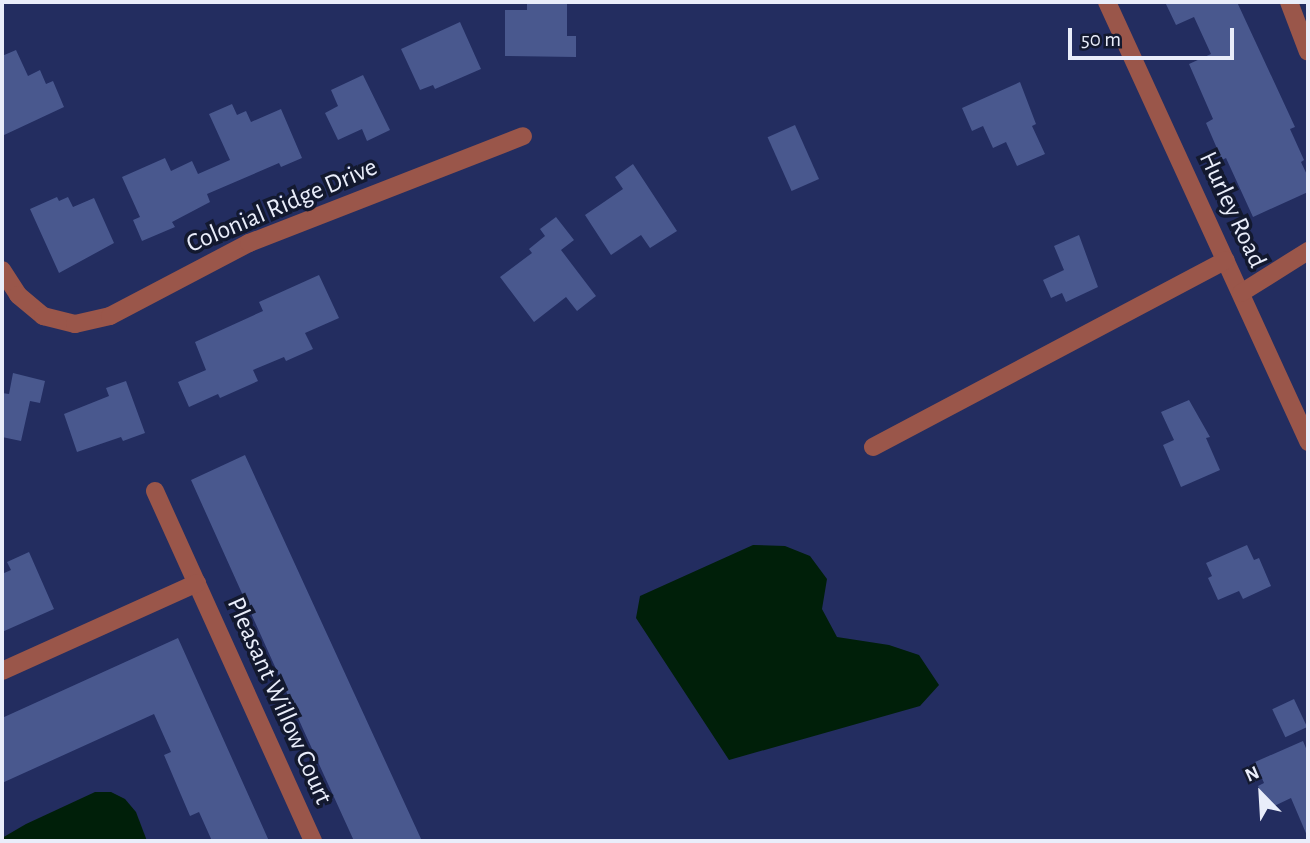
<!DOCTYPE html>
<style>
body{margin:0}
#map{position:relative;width:1310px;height:843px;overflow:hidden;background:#232d60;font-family:"Alegreya Sans",sans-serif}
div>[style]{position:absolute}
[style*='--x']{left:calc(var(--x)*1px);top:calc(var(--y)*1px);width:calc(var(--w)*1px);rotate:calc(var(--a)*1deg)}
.water>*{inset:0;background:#001f09}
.building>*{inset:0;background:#49588e;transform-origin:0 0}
.minor>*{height:18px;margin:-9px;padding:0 9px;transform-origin:9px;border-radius:9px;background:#9a564a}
span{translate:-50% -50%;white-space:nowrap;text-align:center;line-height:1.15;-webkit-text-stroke:7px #13192f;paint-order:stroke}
.street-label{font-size:26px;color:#e9edfa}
.frame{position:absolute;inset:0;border:4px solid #e9edfa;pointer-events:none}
.north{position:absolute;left:1226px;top:759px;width:70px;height:70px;-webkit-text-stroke:5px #13192f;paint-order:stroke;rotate:336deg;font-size:19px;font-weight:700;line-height:28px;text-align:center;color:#e9edfa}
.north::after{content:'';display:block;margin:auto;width:24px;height:32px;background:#e9edfa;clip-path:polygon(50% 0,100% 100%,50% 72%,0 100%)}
.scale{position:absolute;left:1068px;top:28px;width:166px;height:32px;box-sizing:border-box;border:4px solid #e9edfa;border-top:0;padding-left:9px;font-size:21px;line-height:24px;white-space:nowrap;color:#e9edfa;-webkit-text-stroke:5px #13192f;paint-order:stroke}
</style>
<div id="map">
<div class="water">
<div style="clip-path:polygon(753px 545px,785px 546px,810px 556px,827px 579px,822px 609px,837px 637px,889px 645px,919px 655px,939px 685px,920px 706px,729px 760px,636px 618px,640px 596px)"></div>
<div style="clip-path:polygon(95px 792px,111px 792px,125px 799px,136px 812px,147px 841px,2px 841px,2px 838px,26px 824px)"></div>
</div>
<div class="building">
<div style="clip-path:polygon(527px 2px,567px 2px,567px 36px,576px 36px,576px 57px,505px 56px,505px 10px,527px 10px)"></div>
<div style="clip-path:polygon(1165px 2px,1237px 2px,1295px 127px,1290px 129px,1304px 160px,1301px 162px,1308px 177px,1308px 192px,1253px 217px,1226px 158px,1222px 160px,1206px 123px,1213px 119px,1189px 64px,1211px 54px,1194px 17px,1176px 25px)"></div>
<div style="clip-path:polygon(460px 22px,481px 69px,435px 89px,433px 85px,420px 90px,401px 49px)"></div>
<div style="clip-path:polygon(16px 50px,28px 76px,40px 70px,46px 84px,53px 81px,64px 107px,2px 136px,2px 56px)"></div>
<div style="clip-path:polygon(363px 75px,390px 130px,367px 141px,362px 129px,338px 140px,325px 113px,338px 106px,331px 90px)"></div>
<div style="clip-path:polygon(1020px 82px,1036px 124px,1032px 126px,1045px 154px,1017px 166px,1006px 142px,993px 148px,983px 126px,972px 131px,962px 108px)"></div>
<div style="clip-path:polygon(232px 104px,237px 115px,246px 111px,251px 122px,281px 109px,302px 158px,281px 167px,279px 163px,207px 194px,210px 202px,172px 222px,175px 227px,142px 241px,133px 220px,140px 217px,122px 177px,165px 158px,171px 171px,192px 161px,198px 174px,230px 160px,209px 114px)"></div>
<div style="left:795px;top:125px;width:59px;height:30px;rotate:66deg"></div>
<div style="clip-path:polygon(633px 164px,677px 231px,650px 248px,641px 235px,611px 255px,585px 215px,623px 189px,615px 177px)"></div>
<div style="clip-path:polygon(57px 197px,59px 201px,68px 197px,73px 207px,94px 198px,114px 243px,59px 273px,30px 209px)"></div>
<div style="clip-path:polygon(556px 217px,574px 240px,561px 250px,596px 296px,577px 311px,566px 297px,534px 322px,500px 277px,532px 253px,529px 249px,545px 236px,540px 229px)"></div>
<div style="clip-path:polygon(1079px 235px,1098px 287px,1066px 302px,1062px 293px,1051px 298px,1043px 280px,1064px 270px,1054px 246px)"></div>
<div style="clip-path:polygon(319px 275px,339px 318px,305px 333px,313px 349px,286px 361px,284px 357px,253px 370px,258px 381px,220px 398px,218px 394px,189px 407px,178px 382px,206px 370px,195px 342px,263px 311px,259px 302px)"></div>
<div style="clip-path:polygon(13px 373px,45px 381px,40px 403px,30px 401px,21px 441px,2px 437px,2px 393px,9px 394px)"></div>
<div style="clip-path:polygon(126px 381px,145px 433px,123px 441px,121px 437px,77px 452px,64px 414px,109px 396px,106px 388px)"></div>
<div style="clip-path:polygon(1189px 400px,1210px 437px,1206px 438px,1220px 470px,1181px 487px,1163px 445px,1174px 440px,1161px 412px)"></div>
<div style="clip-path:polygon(245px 455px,354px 693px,422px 841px,354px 841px,303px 729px,191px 480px)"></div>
<div style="clip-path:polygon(1247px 545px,1254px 560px,1259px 558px,1271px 586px,1243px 599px,1239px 591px,1218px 600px,1208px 578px,1212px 576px,1206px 563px)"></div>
<div style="clip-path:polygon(29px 552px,54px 609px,2px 632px,2px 574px,11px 570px,7px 562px)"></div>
<div style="clip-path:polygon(178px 638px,269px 841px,212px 841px,199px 812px,190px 816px,181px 795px,164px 755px,171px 752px,154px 714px,2px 783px,2px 718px)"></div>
<div style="left:1294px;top:699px;width:31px;height:24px;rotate:65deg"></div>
<div style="clip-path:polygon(1303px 741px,1308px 753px,1308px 838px,1291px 798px,1268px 809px,1258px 786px,1264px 783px,1255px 762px)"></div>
</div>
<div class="minor">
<div style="--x:1107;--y:2;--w:484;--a:65.4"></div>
<div style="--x:1289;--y:2;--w:53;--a:69.2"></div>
<div style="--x:2;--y:270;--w:30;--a:57"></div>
<div style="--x:18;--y:295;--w:33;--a:40"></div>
<div style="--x:43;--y:316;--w:33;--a:14"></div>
<div style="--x:75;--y:324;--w:36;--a:-13"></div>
<div style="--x:110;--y:316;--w:157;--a:-27.7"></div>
<div style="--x:249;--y:243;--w:294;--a:-21.3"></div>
<div style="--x:1241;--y:293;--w:79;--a:-32.1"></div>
<div style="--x:873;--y:447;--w:399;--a:-27.9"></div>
<div style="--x:155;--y:491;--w:384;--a:65.7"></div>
<div style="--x:2;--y:671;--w:214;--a:-24.3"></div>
</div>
<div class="street-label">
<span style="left:282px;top:206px;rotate:-23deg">Colonial Ridge Drive</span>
<span style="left:1232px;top:210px;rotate:65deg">Hurley Road</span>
<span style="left:279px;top:701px;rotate:66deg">Pleasant Willow Court</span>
</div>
<div class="frame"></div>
<div class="north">N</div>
<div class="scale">50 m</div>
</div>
